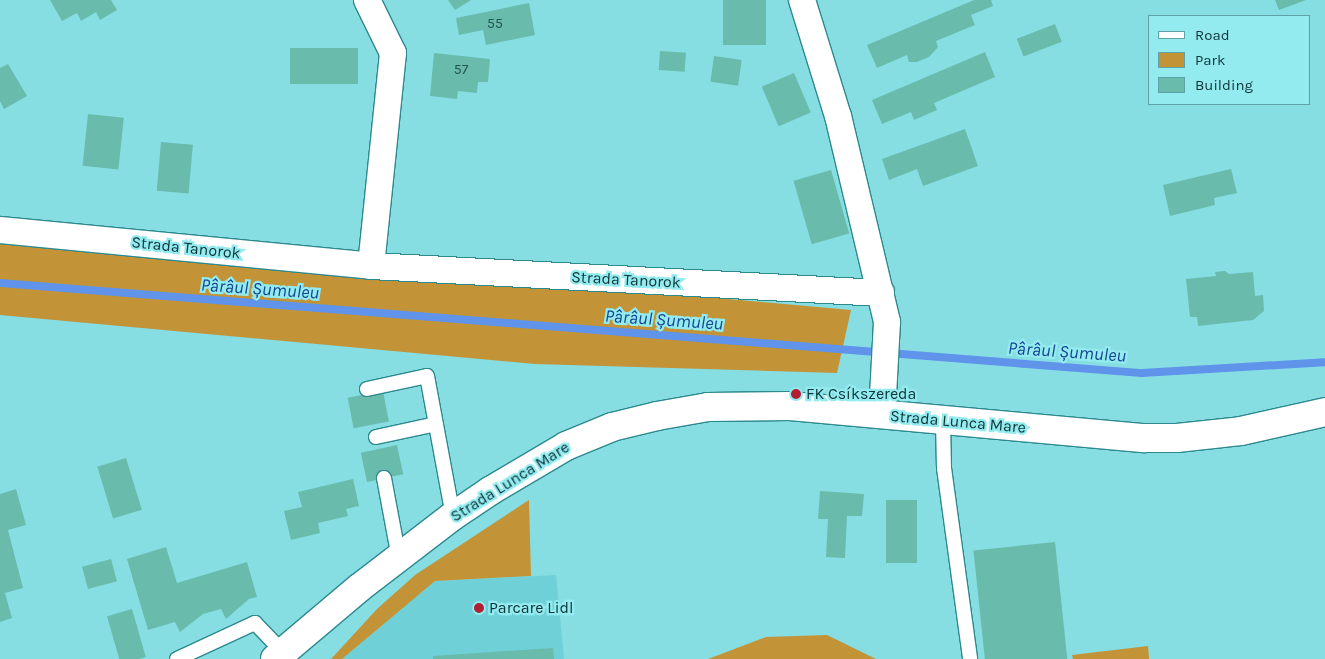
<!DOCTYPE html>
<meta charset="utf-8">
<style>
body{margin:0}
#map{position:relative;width:1325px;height:659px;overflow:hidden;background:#86dee3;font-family:Karla,sans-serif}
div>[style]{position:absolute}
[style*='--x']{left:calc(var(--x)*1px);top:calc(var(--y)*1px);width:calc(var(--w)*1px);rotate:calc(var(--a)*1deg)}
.built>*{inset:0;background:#6fd1d7}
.green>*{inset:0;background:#c39337}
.stream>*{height:8px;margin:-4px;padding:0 4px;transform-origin:4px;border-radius:4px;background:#6094eb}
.building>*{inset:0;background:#69bbac;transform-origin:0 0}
.roads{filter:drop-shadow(1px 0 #2c898e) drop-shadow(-1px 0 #2c898e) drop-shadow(0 1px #2c898e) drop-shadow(0 -1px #2c898e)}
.service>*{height:14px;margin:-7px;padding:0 7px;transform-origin:7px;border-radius:7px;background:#fff}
.minor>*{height:26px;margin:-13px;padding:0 13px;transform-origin:13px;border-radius:13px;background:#fff}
.secondary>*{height:28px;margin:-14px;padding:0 14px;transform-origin:14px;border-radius:14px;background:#fff}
.dots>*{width:14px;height:14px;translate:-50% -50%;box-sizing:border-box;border:2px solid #93ebf0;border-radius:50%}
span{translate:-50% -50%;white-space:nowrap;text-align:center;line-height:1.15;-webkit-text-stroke:4.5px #93ebf0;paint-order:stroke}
.number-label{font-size:14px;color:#245654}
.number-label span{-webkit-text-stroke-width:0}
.street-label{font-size:16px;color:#0d3436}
.poi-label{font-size:16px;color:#0d3436}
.left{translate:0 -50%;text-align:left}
.water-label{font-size:18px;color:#154491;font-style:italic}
.legend{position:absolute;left:1148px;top:15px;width:162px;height:90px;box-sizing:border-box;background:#93ebf0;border:1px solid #5da2a6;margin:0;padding:6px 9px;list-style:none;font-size:15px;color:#0d3436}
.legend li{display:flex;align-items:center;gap:10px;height:25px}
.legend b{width:25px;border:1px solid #5da2a6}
</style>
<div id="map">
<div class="built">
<div style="clip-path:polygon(556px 575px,564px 659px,342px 659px,435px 581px)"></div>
</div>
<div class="green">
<div style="clip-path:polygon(0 233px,851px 310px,837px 373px,535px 364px,0 315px)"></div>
<div style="clip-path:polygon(529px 500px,531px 576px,435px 581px,342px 659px,331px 659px,377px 609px,415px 575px)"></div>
<div style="clip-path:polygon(827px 635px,876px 659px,708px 659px,766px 637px)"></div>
<div style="clip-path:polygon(1148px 646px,1149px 659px,1073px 659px,1072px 655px)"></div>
</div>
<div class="stream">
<div style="--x:0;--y:283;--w:1146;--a:4.51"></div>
<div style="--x:1142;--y:373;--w:183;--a:-3.4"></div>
</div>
<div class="building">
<div style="clip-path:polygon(50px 0,111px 0,117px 10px,100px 20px,96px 12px,81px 21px,77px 13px,62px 21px)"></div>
<div style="clip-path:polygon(448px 0,471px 0,455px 10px)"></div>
<div style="left:723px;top:0;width:43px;height:45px"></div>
<div style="clip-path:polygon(974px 0,991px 0,993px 6px,971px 15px,975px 25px,936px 41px,938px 47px,929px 57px,917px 62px,909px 62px,907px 55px,877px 68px,867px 45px)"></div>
<div style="clip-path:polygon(1275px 0,1306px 0,1279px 10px)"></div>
<div style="clip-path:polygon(529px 3px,535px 35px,486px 45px,483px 30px,459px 35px,456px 18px)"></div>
<div style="left:1055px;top:24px;width:19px;height:41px;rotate:69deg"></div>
<div style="left:290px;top:48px;width:68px;height:36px"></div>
<div style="left:660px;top:51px;width:26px;height:19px;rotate:4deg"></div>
<div style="clip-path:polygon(985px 52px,995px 77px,934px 103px,937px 110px,914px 120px,911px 112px,882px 124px,872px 100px)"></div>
<div style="clip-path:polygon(434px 53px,490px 59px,488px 82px,478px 82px,477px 93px,458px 91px,457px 99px,430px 96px)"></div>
<div style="left:714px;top:56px;width:28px;height:26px;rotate:8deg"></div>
<div style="clip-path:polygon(8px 64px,27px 96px,4px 109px,0 101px,0 68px)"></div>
<div style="left:794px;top:73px;width:43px;height:35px;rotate:67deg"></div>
<div style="left:88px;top:114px;width:36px;height:52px;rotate:6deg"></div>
<div style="clip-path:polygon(965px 129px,978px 166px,923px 186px,917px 169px,889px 180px,882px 159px)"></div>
<div style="left:161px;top:142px;width:32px;height:49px;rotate:5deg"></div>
<div style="clip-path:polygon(1231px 169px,1237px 193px,1214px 198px,1215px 205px,1170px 216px,1163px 185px)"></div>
<div style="left:831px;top:170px;width:66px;height:39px;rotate:74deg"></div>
<div style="clip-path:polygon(1225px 271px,1229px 274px,1253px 272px,1255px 296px,1263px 295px,1264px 311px,1253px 320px,1198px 326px,1197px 317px,1190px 317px,1186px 279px,1216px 276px,1215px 272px)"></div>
<div style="left:383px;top:391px;width:31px;height:36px;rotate:79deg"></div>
<div style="left:397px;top:445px;width:30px;height:37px;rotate:78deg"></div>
<div style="left:126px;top:458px;width:54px;height:30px;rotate:73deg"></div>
<div style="clip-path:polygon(353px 479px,359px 506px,346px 509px,348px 516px,318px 523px,320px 533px,291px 540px,284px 511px,302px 507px,298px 492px)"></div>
<div style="clip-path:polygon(16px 489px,26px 525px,8px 530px,23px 588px,5px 593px,12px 618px,0 622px,0 494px)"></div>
<div style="clip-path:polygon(820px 491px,864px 494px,862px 516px,847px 516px,845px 558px,826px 557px,828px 519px,818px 519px)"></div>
<div style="left:886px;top:500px;width:31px;height:63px"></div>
<div style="left:1055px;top:542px;width:118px;height:82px;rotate:84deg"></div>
<div style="clip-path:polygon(166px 547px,177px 583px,247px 562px,257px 597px,249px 599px,226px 619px,221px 609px,203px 614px,180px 632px,175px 622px,148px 630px,127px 559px)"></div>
<div style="left:111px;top:559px;width:23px;height:30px;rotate:75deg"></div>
<div style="left:132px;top:609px;width:50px;height:26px;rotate:74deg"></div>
<div style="clip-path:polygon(553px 648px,554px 659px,433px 659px,433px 656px)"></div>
</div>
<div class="roads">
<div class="service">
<div style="--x:367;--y:389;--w:61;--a:-12.2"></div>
<div style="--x:427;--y:376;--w:142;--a:79.5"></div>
<div style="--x:943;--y:421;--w:47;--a:88.8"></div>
<div style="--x:944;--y:468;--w:193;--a:82.2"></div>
<div style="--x:376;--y:437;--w:61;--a:-12.2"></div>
<div style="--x:384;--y:478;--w:81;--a:79.4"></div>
<div style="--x:177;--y:659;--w:86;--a:-24.8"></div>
<div style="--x:255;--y:623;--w:40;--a:46"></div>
</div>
<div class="minor">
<div style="--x:367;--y:0;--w:59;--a:63.9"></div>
<div style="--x:393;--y:53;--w:214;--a:95.9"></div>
<div style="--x:802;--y:0;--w:121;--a:72.8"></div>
<div style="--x:838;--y:116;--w:212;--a:76.6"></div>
<div style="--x:887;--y:322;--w:93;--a:93.1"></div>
<div style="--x:0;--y:230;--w:373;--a:5.5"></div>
<div style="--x:371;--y:266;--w:511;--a:3.03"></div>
</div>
<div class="secondary">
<div style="--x:275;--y:659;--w:110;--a:-40.2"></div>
<div style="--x:359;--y:588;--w:118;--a:-37.5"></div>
<div style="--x:453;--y:516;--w:45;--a:-34"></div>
<div style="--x:490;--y:491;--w:88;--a:-30.6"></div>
<div style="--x:566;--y:446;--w:50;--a:-22.4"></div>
<div style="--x:612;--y:427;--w:46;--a:-13.7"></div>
<div style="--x:657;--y:416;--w:52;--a:-10"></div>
<div style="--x:708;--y:407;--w:82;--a:-0.7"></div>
<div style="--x:790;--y:406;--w:356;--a:5.2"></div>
<div style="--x:1145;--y:438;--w:32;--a:0"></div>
<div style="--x:1177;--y:438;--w:64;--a:-6.2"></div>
<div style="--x:1241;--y:431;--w:86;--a:-12.7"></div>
</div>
</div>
<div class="dots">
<div style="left:796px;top:394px;background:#b21f34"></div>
<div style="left:479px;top:608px;background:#b21f34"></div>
</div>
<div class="number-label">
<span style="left:495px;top:24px">55</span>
<span style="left:461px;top:70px">57</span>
</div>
<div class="street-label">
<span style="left:186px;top:248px;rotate:6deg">Strada Tanorok</span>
<span style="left:626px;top:280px;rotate:3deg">Strada Tanorok</span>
<span style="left:958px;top:422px;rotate:5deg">Strada Lunca Mare</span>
<span style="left:510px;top:482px;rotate:-32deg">Strada Lunca Mare</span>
</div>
<div class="poi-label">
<span class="left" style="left:806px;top:394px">FK Csíkszereda</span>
<span class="left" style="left:489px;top:608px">Parcare Lidl</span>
</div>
<div class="water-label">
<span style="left:260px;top:289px;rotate:4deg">Pârâul Șumuleu</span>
<span style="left:664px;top:320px;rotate:4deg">Pârâul Șumuleu</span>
<span style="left:1067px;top:352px;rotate:4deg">Pârâul Șumuleu</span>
</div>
<ul class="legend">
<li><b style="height:6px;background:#fff"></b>Road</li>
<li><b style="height:14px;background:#c39337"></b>Park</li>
<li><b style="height:14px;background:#69bbac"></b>Building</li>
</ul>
</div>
